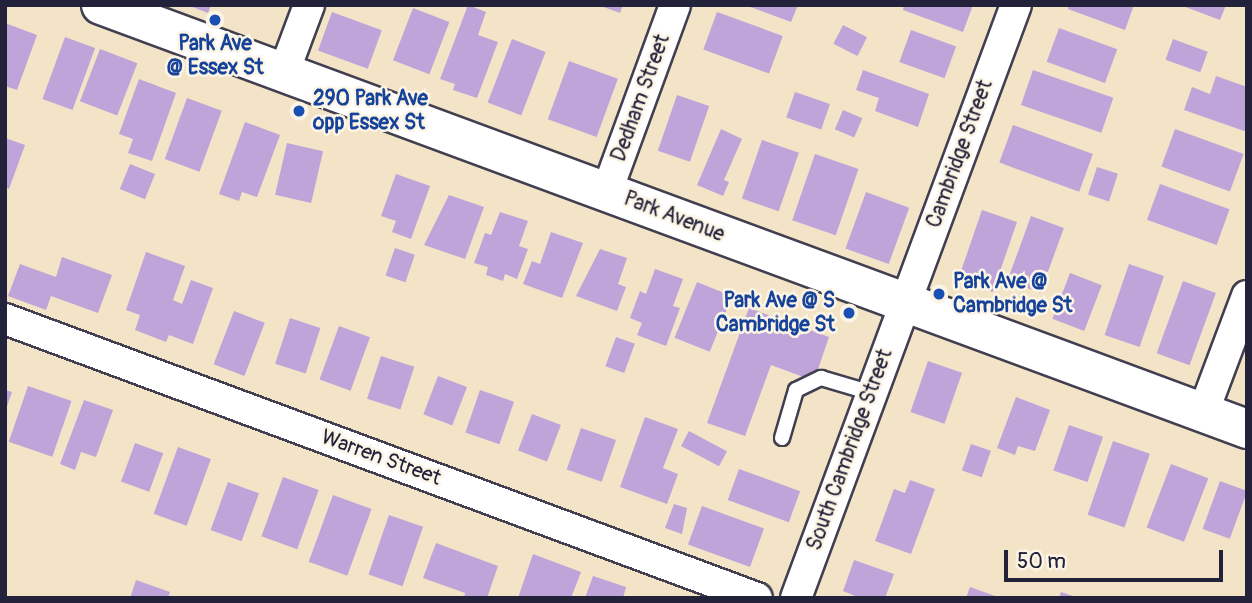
<!DOCTYPE html>
<style>
body{margin:0}
#map{position:relative;width:1252px;height:603px;overflow:hidden;background:#f3e4c8;font-family:Pangolin,sans-serif}
div>[style]{position:absolute}
[style*='--x']{left:calc(var(--x)*1px);top:calc(var(--y)*1px);width:calc(var(--w)*1px);rotate:calc(var(--a)*1deg)}
.building>*{inset:0;background:#bea4d8;transform-origin:0 0}
.roads{filter:drop-shadow(2px 0 #413f50) drop-shadow(-2px 0 #413f50) drop-shadow(0 2px #413f50) drop-shadow(0 -2px #413f50)}
.service>*{height:14px;margin:-7px;padding:0 7px;transform-origin:7px;border-radius:7px;background:#fff}
.minor>*{height:30px;margin:-15px;padding:0 15px;transform-origin:15px;border-radius:15px;background:#fff}
.secondary>*{height:38px;margin:-19px;padding:0 19px;transform-origin:19px;border-radius:19px;background:#fff}
.dots>*{width:19px;height:19px;translate:-50% -50%;box-sizing:border-box;border:4px solid #fcf5e5;border-radius:50%}
span{translate:-50% -50%;white-space:nowrap;text-align:center;line-height:1.15;-webkit-text-stroke:5px #fcf5e5;paint-order:stroke}
.transit-label{font-size:21px;color:#164399;font-weight:700}
.left{translate:0 -50%;text-align:left}
.right{translate:-100% -50%;text-align:right}
.street-label{font-size:21px;color:#22223b}
.frame{position:absolute;inset:0;border:7px solid #22223b;pointer-events:none}
.scale{position:absolute;left:1004px;top:550px;width:219px;height:32px;box-sizing:border-box;border:4px solid #22223b;border-top:0;padding-left:9px;font-size:21px;line-height:24px;white-space:nowrap;color:#22223b;-webkit-text-stroke:5px #fcf5e5;paint-order:stroke}
</style>
<div id="map">
<div class="building">
<div style="clip-path:polygon(187px 5px,211px 5px,208px 13px)"></div>
<div style="clip-path:polygon(468px 5px,486px 12px,478px 35px,498px 42px,477px 98px,453px 90px,455px 84px,440px 79px)"></div>
<div style="clip-path:polygon(598px 5px,623px 5px,620px 13px)"></div>
<div style="clip-path:polygon(745px 5px,798px 5px,791px 22px)"></div>
<div style="clip-path:polygon(904px 5px,973px 5px,963px 32px,903px 10px)"></div>
<div style="clip-path:polygon(1069px 5px,1134px 5px,1125px 30px,1068px 9px)"></div>
<div style="clip-path:polygon(1180px 5px,1226px 5px,1220px 20px)"></div>
<div style="left:413px;top:8px;width:39px;height:56px;rotate:21deg"></div>
<div style="left:332px;top:12px;width:53px;height:41px;rotate:20deg"></div>
<div style="left:717px;top:12px;width:70px;height:40px;rotate:20deg"></div>
<div style="clip-path:polygon(5px 23px,37px 35px,17px 90px,5px 86px)"></div>
<div style="left:843px;top:25px;width:27px;height:21px;rotate:27deg"></div>
<div style="left:1059px;top:28px;width:62px;height:36px;rotate:20deg"></div>
<div style="left:911px;top:30px;width:48px;height:34px;rotate:20deg"></div>
<div style="left:65px;top:37px;width:32px;height:66px;rotate:20deg"></div>
<div style="left:512px;top:39px;width:36px;height:68px;rotate:21deg"></div>
<div style="left:1173px;top:39px;width:37px;height:22px;rotate:20deg"></div>
<div style="left:100px;top:49px;width:40px;height:56px;rotate:21deg"></div>
<div style="left:569px;top:61px;width:52px;height:62px;rotate:20deg"></div>
<div style="clip-path:polygon(863px 70px,929px 94px,918px 127px,875px 111px,879px 98px,856px 90px)"></div>
<div style="left:1033px;top:70px;width:85px;height:37px;rotate:19deg"></div>
<div style="clip-path:polygon(1216px 76px,1247px 87px,1247px 132px,1184px 110px,1192px 87px,1210px 94px)"></div>
<div style="clip-path:polygon(139px 79px,176px 93px,152px 161px,128px 153px,133px 139px,119px 134px)"></div>
<div style="left:795px;top:92px;width:37px;height:27px;rotate:19deg"></div>
<div style="left:677px;top:95px;width:34px;height:59px;rotate:19deg"></div>
<div style="left:187px;top:98px;width:37px;height:65px;rotate:20deg"></div>
<div style="left:843px;top:110px;width:21px;height:21px;rotate:23deg"></div>
<div style="clip-path:polygon(245px 122px,280px 135px,257px 197px,242px 192px,239px 201px,219px 194px)"></div>
<div style="left:1013px;top:125px;width:85px;height:40px;rotate:20deg"></div>
<div style="clip-path:polygon(721px 129px,742px 139px,724px 180px,729px 182px,723px 196px,697px 185px)"></div>
<div style="left:1175px;top:129px;width:73px;height:40px;rotate:20deg"></div>
<div style="clip-path:polygon(5px 138px,25px 145px,9px 189px,5px 187px)"></div>
<div style="left:762px;top:140px;width:39px;height:62px;rotate:19deg"></div>
<div style="left:287px;top:143px;width:37px;height:53px;rotate:13deg"></div>
<div style="left:815px;top:154px;width:46px;height:70px;rotate:19deg"></div>
<div style="left:130px;top:164px;width:27px;height:27px;rotate:22deg"></div>
<div style="left:1097px;top:167px;width:22px;height:29px;rotate:18deg"></div>
<div style="clip-path:polygon(396px 174px,430px 186px,411px 239px,392px 232px,396px 221px,381px 216px)"></div>
<div style="left:1160px;top:184px;width:74px;height:38px;rotate:20deg"></div>
<div style="left:866px;top:192px;width:46px;height:60px;rotate:20deg"></div>
<div style="clip-path:polygon(449px 195px,484px 207px,465px 259px,424px 245px)"></div>
<div style="left:982px;top:210px;width:37px;height:74px;rotate:19deg"></div>
<div style="clip-path:polygon(500px 212px,528px 221px,519px 246px,528px 249px,517px 279px,505px 274px,503px 281px,486px 275px,488px 267px,474px 263px,485px 233px,491px 235px)"></div>
<div style="left:1031px;top:216px;width:35px;height:69px;rotate:20deg"></div>
<div style="clip-path:polygon(551px 232px,583px 243px,562px 298px,523px 284px,532px 261px,540px 264px)"></div>
<div style="left:395px;top:248px;width:21px;height:29px;rotate:19deg"></div>
<div style="clip-path:polygon(600px 249px,627px 258px,618px 284px,626px 287px,617px 311px,576px 296px)"></div>
<div style="clip-path:polygon(146px 252px,185px 266px,173px 300px,182px 304px,191px 280px,213px 288px,193px 344px,169px 335px,166px 342px,135px 330px,140px 315px,126px 310px)"></div>
<div style="clip-path:polygon(62px 257px,112px 275px,98px 313px,51px 296px,46px 310px,8px 296px,20px 264px,56px 277px)"></div>
<div style="left:1129px;top:264px;width:37px;height:75px;rotate:19deg"></div>
<div style="clip-path:polygon(655px 269px,683px 279px,673px 306px,680px 308px,666px 346px,637px 335px,642px 323px,630px 318px,640px 291px,646px 294px)"></div>
<div style="left:1070px;top:273px;width:34px;height:49px;rotate:21deg"></div>
<div style="left:1183px;top:281px;width:35px;height:77px;rotate:20deg"></div>
<div style="left:697px;top:282px;width:38px;height:60px;rotate:22deg"></div>
<div style="clip-path:polygon(749px 308px,829px 337px,814px 381px,771px 365px,745px 436px,707px 423px)"></div>
<div style="left:234px;top:311px;width:33px;height:57px;rotate:21deg"></div>
<div style="left:290px;top:318px;width:32px;height:48px;rotate:18deg"></div>
<div style="left:339px;top:326px;width:33px;height:57px;rotate:20deg"></div>
<div style="left:616px;top:337px;width:20px;height:31px;rotate:20deg"></div>
<div style="left:381px;top:356px;width:35px;height:45px;rotate:18deg"></div>
<div style="left:928px;top:361px;width:36px;height:54px;rotate:19deg"></div>
<div style="left:438px;top:376px;width:31px;height:41px;rotate:21deg"></div>
<div style="left:28px;top:386px;width:46px;height:59px;rotate:19deg"></div>
<div style="clip-path:polygon(5px 390px,12px 392px,6px 409px,5px 409px)"></div>
<div style="left:480px;top:390px;width:36px;height:45px;rotate:19deg"></div>
<div style="clip-path:polygon(1016px 397px,1050px 410px,1035px 451px,1018px 446px,1015px 455px,997px 448px)"></div>
<div style="clip-path:polygon(84px 400px,113px 410px,96px 457px,81px 452px,75px 470px,60px 464px)"></div>
<div style="left:532px;top:414px;width:31px;height:39px;rotate:21deg"></div>
<div style="clip-path:polygon(645px 417px,678px 429px,663px 468px,678px 474px,667px 504px,620px 487px)"></div>
<div style="left:1069px;top:425px;width:36px;height:48px;rotate:19deg"></div>
<div style="left:581px;top:428px;width:37px;height:44px;rotate:19deg"></div>
<div style="left:689px;top:431px;width:43px;height:17px;rotate:28deg"></div>
<div style="left:1113px;top:441px;width:39px;height:78px;rotate:19deg"></div>
<div style="left:135px;top:443px;width:30px;height:41px;rotate:20deg"></div>
<div style="left:971px;top:444px;width:21px;height:28px;rotate:19deg"></div>
<div style="left:178px;top:447px;width:35px;height:71px;rotate:20deg"></div>
<div style="left:1171px;top:464px;width:40px;height:68px;rotate:21deg"></div>
<div style="left:739px;top:469px;width:65px;height:33px;rotate:20deg"></div>
<div style="left:283px;top:477px;width:38px;height:63px;rotate:20deg"></div>
<div style="clip-path:polygon(910px 480px,935px 489px,911px 554px,875px 541px,894px 489px,905px 493px)"></div>
<div style="left:1220px;top:481px;width:29px;height:51px;rotate:20deg"></div>
<div style="left:228px;top:482px;width:33px;height:51px;rotate:20deg"></div>
<div style="left:333px;top:495px;width:41px;height:71px;rotate:20deg"></div>
<div style="clip-path:polygon(674px 504px,687px 508px,682px 534px,665px 528px)"></div>
<div style="left:702px;top:506px;width:66px;height:41px;rotate:20deg"></div>
<div style="left:389px;top:515px;width:36px;height:63px;rotate:19deg"></div>
<div style="clip-path:polygon(436px 543px,498px 566px,487px 598px,464px 598px,465px 593px,423px 578px)"></div>
<div style="clip-path:polygon(533px 554px,581px 572px,571px 598px,518px 598px)"></div>
<div style="clip-path:polygon(854px 560px,894px 574px,885px 598px,860px 598px,843px 591px)"></div>
<div style="clip-path:polygon(593px 576px,626px 587px,623px 598px,585px 598px)"></div>
<div style="clip-path:polygon(136px 580px,170px 592px,168px 598px,130px 598px)"></div>
<div style="clip-path:polygon(970px 587px,998px 597px,998px 598px,966px 598px)"></div>
<div style="clip-path:polygon(1061px 592px,1076px 597px,1076px 598px,1059px 598px)"></div>
</div>
<div class="roads">
<div class="service">
<div style="--x:782;--y:438;--w:50;--a:-73.7"></div>
<div style="--x:796;--y:390;--w:28;--a:-26"></div>
<div style="--x:821;--y:378;--w:53;--a:16.4"></div>
</div>
<div class="minor">
<div style="--x:284;--y:72;--w:72;--a:-69.5"></div>
<div style="--x:607;--y:191;--w:198;--a:-69.9"></div>
<div style="--x:5;--y:319;--w:802;--a:20.36"></div>
<div style="--x:1203;--y:413;--w:125;--a:-69.4"></div>
<div style="--x:796;--y:598;--w:632;--a:-69.65"></div>
</div>
<div class="secondary">
<div style="--x:101;--y:5;--w:1222;--a:20.3"></div>
</div>
</div>
<div class="dots">
<div style="left:215px;top:20px;background:#1a4fb4"></div>
<div style="left:299px;top:111px;background:#1a4fb4"></div>
<div style="left:939px;top:294px;background:#1a4fb4"></div>
<div style="left:849px;top:313px;background:#1a4fb4"></div>
</div>
<div class="transit-label">
<span style="left:215px;top:56px">Park Ave<br>@ Essex St</span>
<span class="left" style="left:313px;top:111px">290 Park Ave<br>opp Essex St</span>
<span class="left" style="left:953px;top:294px">Park Ave @<br>Cambridge St</span>
<span class="right" style="left:835px;top:313px">Park Ave @ S<br>Cambridge St</span>
</div>
<div class="street-label">
<span style="left:641px;top:98px;rotate:-70deg">Dedham Street</span>
<span style="left:960px;top:154px;rotate:-70deg">Cambridge Street</span>
<span style="left:674px;top:217px;rotate:21deg">Park Avenue</span>
<span style="left:850px;top:450px;rotate:-70deg">South Cambridge Street</span>
<span style="left:381px;top:458px;rotate:20deg">Warren Street</span>
</div>
<div class="frame"></div>
<div class="scale">50 m</div>
</div>
